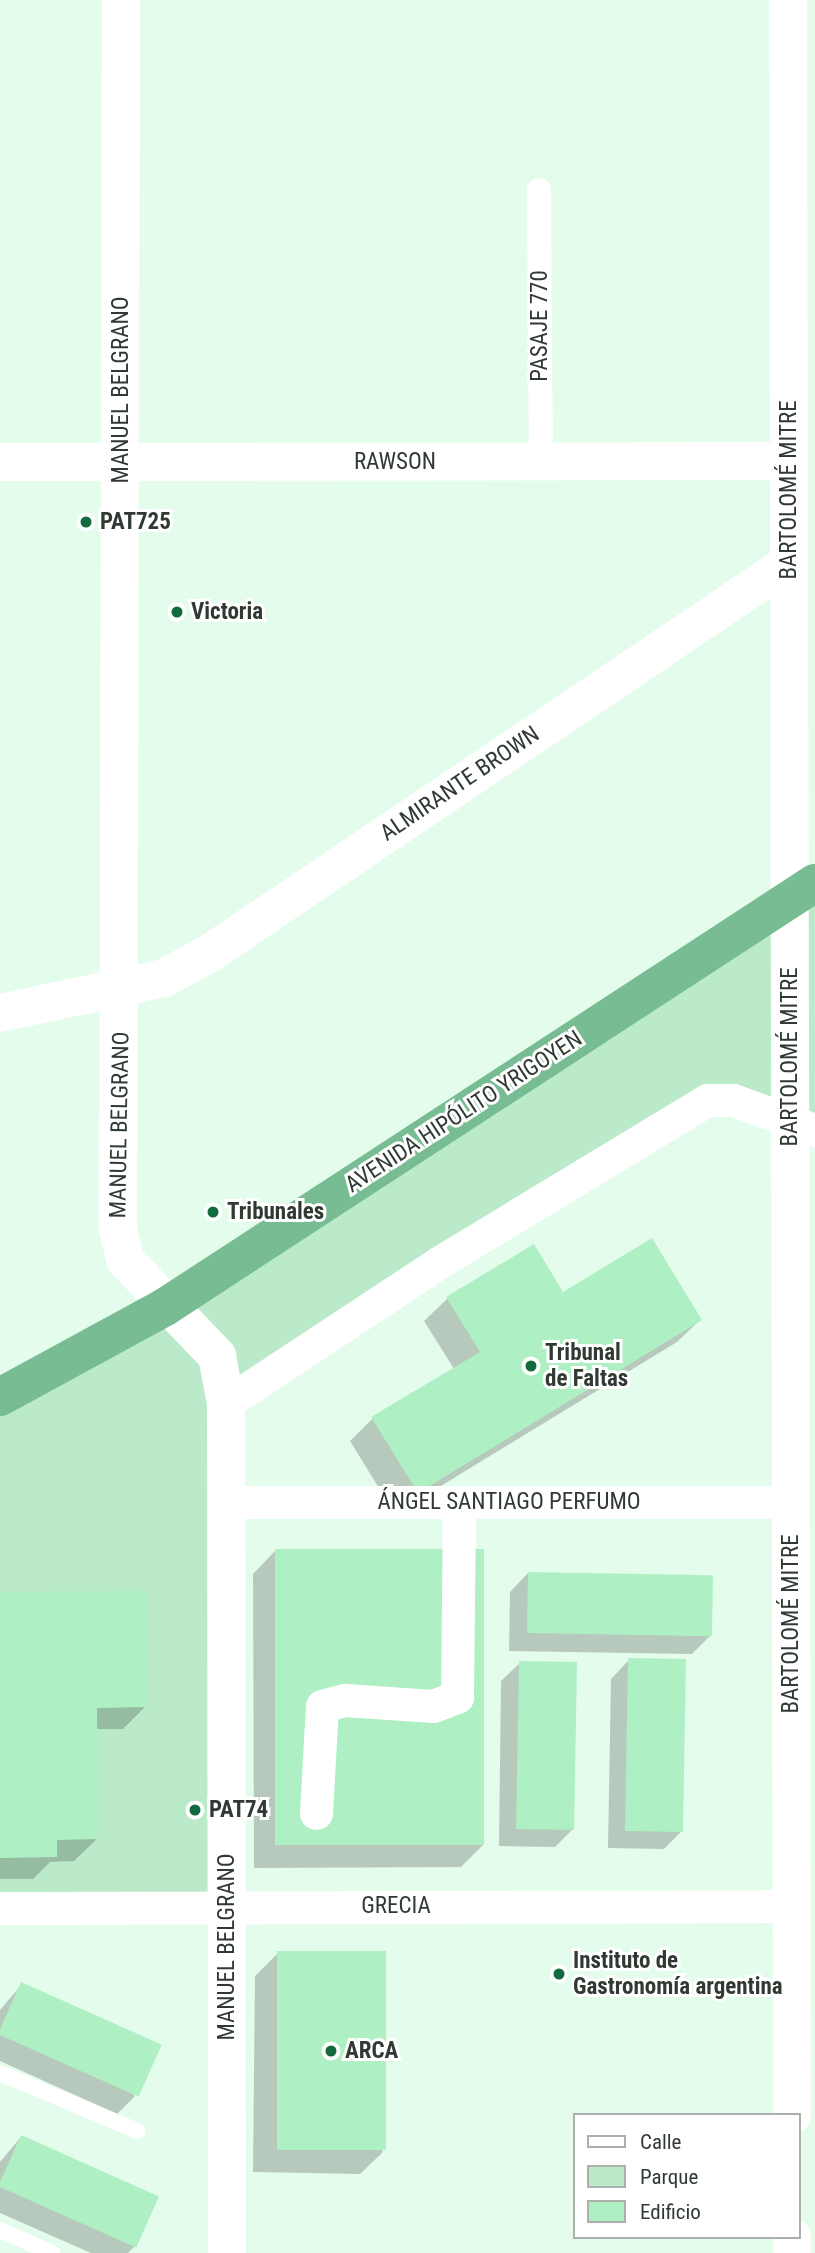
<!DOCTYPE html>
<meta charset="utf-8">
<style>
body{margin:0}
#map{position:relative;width:815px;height:2253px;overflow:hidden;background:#e4fceb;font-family:"Roboto Condensed",sans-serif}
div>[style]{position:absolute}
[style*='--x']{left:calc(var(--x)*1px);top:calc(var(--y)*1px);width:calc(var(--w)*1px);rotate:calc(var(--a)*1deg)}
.green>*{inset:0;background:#bbeaca}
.shadow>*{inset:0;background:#0003}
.building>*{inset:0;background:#aef0c4;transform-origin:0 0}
.service>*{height:16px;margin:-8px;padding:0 8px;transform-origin:8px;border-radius:8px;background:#fff}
.pedestrian>*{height:24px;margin:-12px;padding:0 12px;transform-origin:12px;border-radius:12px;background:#fff}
.minor>*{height:33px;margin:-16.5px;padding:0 16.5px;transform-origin:16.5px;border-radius:16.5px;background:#fff}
.tertiary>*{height:38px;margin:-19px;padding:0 19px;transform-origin:19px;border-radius:19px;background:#fff}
.trunk>*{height:38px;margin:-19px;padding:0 19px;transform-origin:19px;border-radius:19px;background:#77bc92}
.dots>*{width:19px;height:19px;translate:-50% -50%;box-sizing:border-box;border:4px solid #fff;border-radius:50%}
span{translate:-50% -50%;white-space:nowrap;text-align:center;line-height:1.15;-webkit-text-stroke:6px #fff;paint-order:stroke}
.street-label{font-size:23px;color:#303a33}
.poi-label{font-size:23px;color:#303a33;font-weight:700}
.left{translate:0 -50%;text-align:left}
.legend{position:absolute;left:573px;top:2113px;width:228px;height:126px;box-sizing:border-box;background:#fff;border:2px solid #acb0ad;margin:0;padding:9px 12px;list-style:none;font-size:21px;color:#303a33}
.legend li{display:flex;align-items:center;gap:14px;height:35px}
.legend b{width:35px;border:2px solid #acb0ad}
</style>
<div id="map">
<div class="green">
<div style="clip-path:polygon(815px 883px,815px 1130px,734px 1101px,226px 1403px,227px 1906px,0 1908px,0 1397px)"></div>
</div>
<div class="shadow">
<div style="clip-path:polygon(534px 1246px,563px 1294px,700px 1320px,677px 1342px,395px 1514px,350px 1441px,372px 1419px,454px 1369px,424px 1321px,447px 1299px)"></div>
<div style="clip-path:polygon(275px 1551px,483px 1845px,461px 1867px,254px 1868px,253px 1574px)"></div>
<div style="clip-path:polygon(528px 1573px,710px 1636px,692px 1654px,509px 1651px,510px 1592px)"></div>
<div style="clip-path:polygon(0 1594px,146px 1706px,123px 1729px,95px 1729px,97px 1839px,74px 1861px,50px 1862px,33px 1879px,0 1879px)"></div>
<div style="clip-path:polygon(629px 1660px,682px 1831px,664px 1849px,608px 1848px,611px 1679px)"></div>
<div style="clip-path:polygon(520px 1663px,573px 1829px,555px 1847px,499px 1846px,501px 1681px)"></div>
<div style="clip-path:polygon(278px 1953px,383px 2152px,360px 2174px,253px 2172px,255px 1976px)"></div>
<div style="clip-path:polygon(22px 1984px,135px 2096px,117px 2114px,0 2061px,0 2010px)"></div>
<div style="clip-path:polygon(21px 2137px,135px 2246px,128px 2253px,91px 2253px,0 2213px,0 2162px)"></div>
</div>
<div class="building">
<div style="clip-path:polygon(652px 1238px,702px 1320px,418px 1493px,371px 1417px,480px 1352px,446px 1297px,534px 1244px,563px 1292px)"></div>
<div style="left:484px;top:1549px;width:296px;height:209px;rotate:90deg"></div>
<div style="left:528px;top:1572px;width:185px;height:61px;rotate:1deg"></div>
<div style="clip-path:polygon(147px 1591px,148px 1707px,97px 1708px,98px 1839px,57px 1840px,57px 1857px,0 1858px,0 1592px)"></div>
<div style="left:628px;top:1658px;width:58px;height:173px;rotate:1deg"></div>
<div style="left:519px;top:1661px;width:58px;height:168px;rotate:1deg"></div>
<div style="left:277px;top:1951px;width:109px;height:199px"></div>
<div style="left:21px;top:1982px;width:154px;height:57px;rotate:24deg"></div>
<div style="left:21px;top:2135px;width:151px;height:56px;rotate:24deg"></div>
</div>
<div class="service">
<div style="--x:0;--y:2073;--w:149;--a:22.9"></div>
<div style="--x:0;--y:2230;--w:57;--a:23.9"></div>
</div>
<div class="pedestrian">
<div style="--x:539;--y:190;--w:271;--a:89.6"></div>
</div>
<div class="minor">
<div style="--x:226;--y:1403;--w:254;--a:-33.4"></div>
<div style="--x:438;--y:1263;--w:315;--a:-31.2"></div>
<div style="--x:707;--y:1100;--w:26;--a:0"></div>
<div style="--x:733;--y:1100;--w:87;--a:20.1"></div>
<div style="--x:226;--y:1502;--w:565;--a:0"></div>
<div style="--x:316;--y:1813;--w:107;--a:-86.8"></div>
<div style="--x:322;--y:1706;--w:24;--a:-15"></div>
<div style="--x:345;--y:1700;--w:88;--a:3.9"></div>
<div style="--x:433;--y:1706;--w:26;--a:-21"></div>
<div style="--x:457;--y:1697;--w:195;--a:-89.4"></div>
<div style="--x:0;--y:1908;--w:791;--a:-0.14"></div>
</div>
<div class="tertiary">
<div style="--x:121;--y:0;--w:1230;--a:90.14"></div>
<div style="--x:118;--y:1230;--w:32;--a:76"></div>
<div style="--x:126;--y:1261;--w:132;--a:46.2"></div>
<div style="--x:217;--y:1356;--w:48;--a:79.2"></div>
<div style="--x:226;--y:1403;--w:850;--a:89.93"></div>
<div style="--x:788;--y:0;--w:2115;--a:89.89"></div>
<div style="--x:0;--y:462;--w:789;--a:-0.07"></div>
<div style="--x:0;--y:1013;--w:168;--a:-12"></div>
<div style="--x:164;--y:978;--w:52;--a:-28.5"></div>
<div style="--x:210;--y:953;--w:698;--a:-33.96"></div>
<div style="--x:792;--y:2237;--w:16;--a:90"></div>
</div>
<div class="trunk">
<div style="--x:0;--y:1397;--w:188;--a:-28.6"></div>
<div style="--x:165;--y:1307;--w:776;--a:-33.12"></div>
</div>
<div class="dots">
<div style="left:86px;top:522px;background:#116b3e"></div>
<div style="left:177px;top:612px;background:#116b3e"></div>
<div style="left:213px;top:1212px;background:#116b3e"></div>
<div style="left:531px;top:1366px;background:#116b3e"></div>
<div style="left:195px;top:1810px;background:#116b3e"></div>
<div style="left:559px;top:1974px;background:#116b3e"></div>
<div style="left:331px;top:2051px;background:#116b3e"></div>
</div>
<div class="street-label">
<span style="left:540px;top:326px;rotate:-90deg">PASAJE 770</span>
<span style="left:121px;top:390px;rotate:-90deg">MANUEL BELGRANO</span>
<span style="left:395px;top:462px">RAWSON</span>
<span style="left:789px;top:490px;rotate:-90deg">BARTOLOMÉ MITRE</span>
<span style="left:460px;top:784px;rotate:-34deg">ALMIRANTE BROWN</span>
<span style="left:790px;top:1057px;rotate:-90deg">BARTOLOMÉ MITRE</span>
<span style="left:464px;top:1112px;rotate:-33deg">AVENIDA HIPÓLITO YRIGOYEN</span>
<span style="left:120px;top:1125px;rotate:-89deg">MANUEL BELGRANO</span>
<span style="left:509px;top:1502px">ÁNGEL SANTIAGO PERFUMO</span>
<span style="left:791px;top:1624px;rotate:-90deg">BARTOLOMÉ MITRE</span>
<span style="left:396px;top:1906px">GRECIA</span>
<span style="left:227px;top:1947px;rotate:-90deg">MANUEL BELGRANO</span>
</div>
<div class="poi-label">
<span class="left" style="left:100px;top:522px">PAT725</span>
<span class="left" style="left:191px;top:612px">Victoria</span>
<span class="left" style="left:227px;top:1212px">Tribunales</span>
<span class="left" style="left:545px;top:1366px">Tribunal<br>de Faltas</span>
<span class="left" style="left:209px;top:1810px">PAT74</span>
<span class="left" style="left:573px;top:1974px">Instituto de<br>Gastronomía argentina</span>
<span class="left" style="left:345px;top:2051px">ARCA</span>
</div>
<ul class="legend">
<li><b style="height:9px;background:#fff"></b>Calle</li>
<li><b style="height:19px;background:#bbeaca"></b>Parque</li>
<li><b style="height:19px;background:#aef0c4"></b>Edificio</li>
</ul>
</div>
